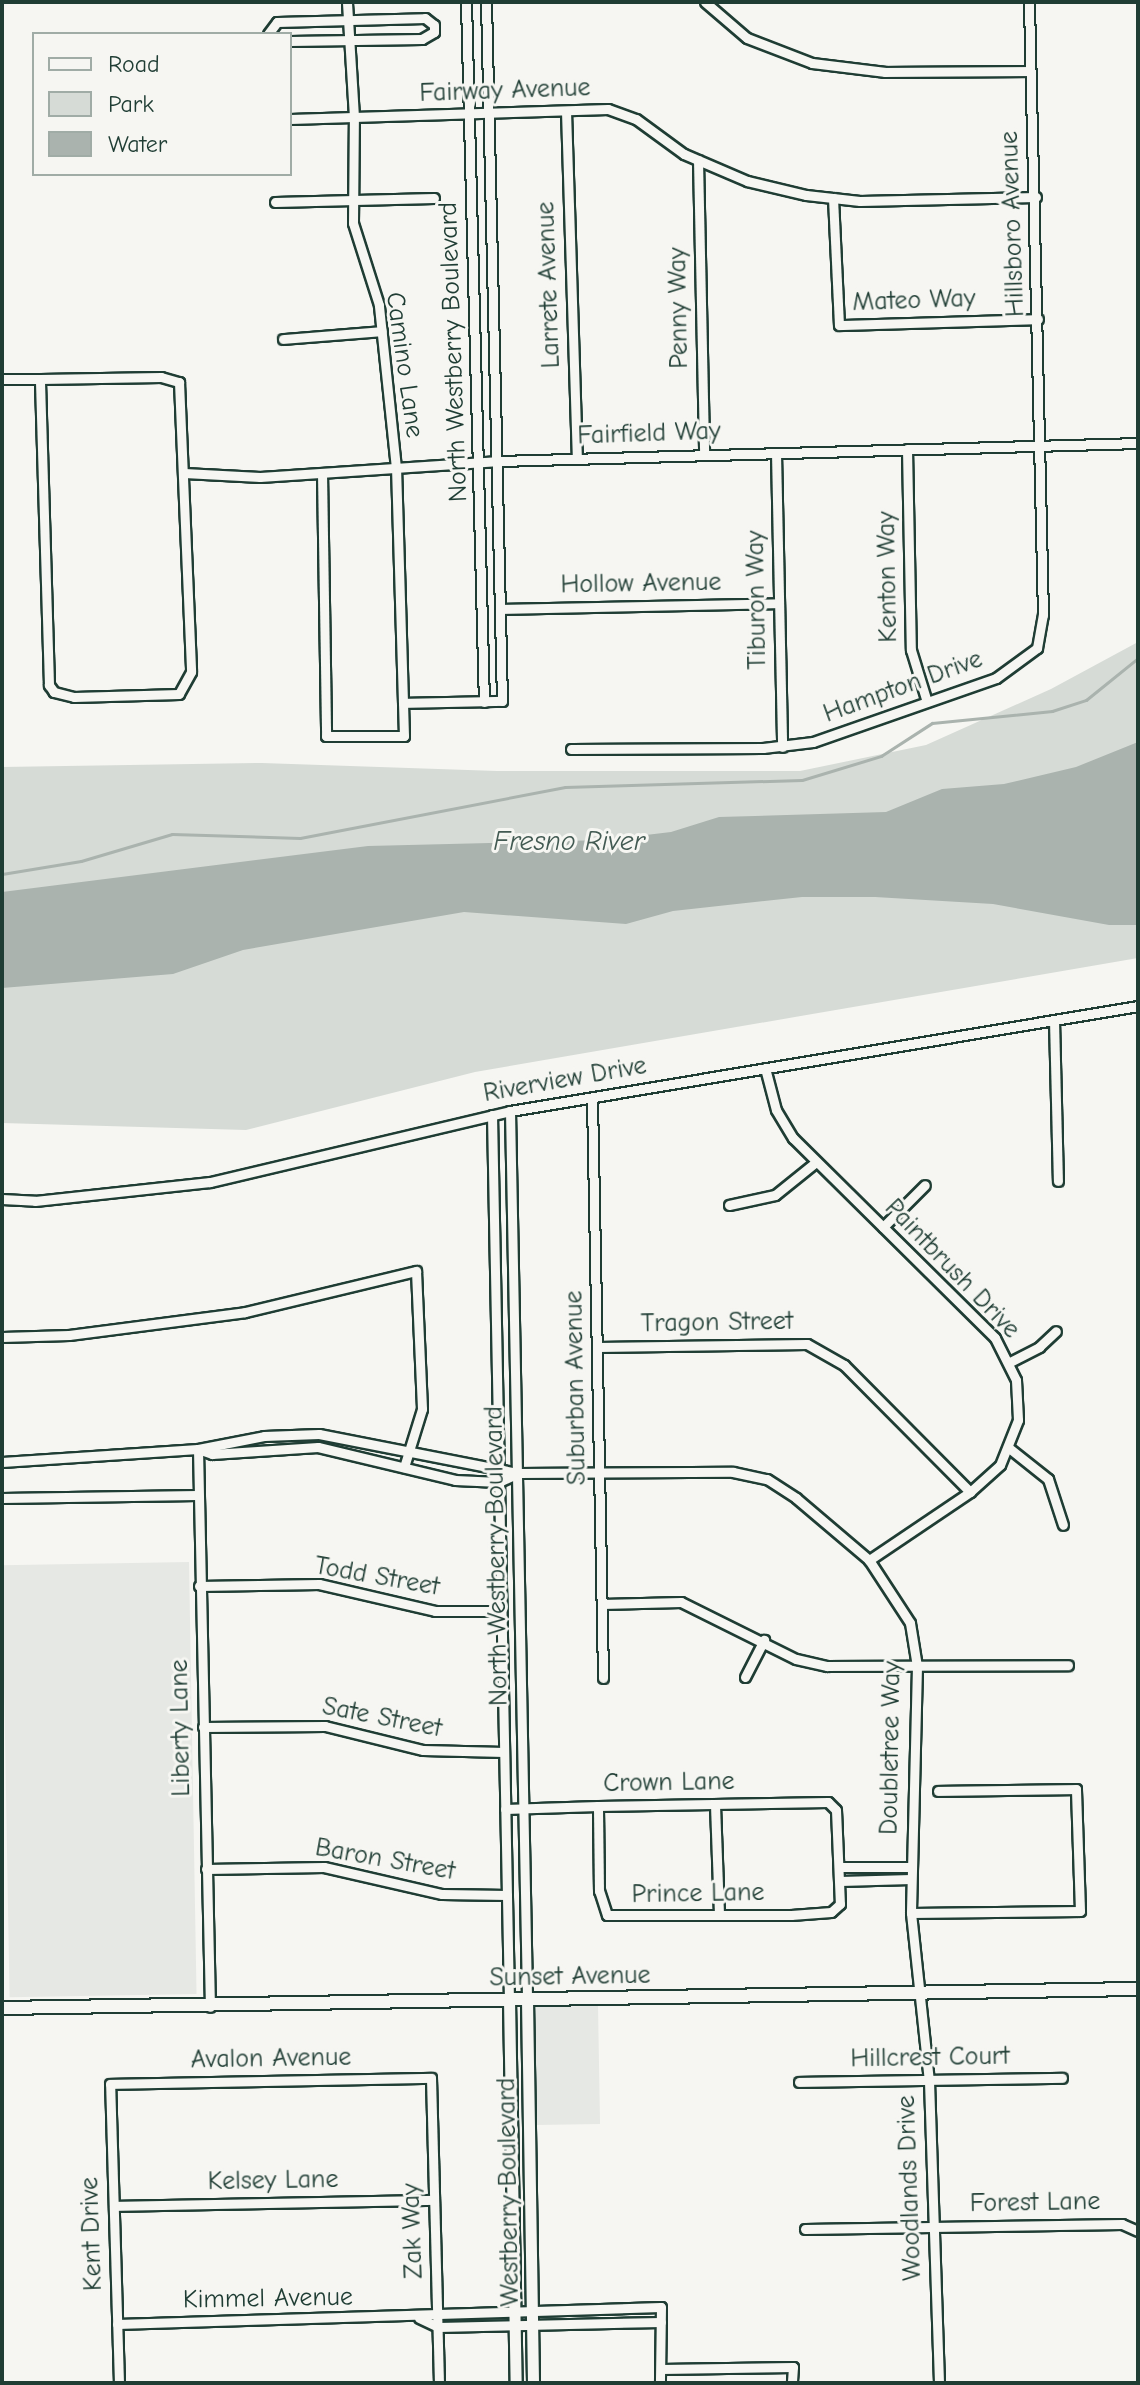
<!DOCTYPE html>
<style>
body{margin:0}
#map{position:relative;width:1140px;height:2385px;overflow:hidden;background:#f6f6f2;font-family:"Comic Neue",sans-serif}
div>[style]{position:absolute}
[style*='--x']{left:calc(var(--x)*1px);top:calc(var(--y)*1px);width:calc(var(--w)*1px);rotate:calc(var(--a)*1deg)}
.built>*{inset:0;background:#e6e8e4;transform-origin:0 0}
.green>*{inset:0;background:#d6dbd6}
.water>*{inset:0;background:#aab3ae}
.stream>*{height:3px;margin:-1.5px;padding:0 1.5px;transform-origin:1.5px;border-radius:1.5px;background:#aab3ae}
.roads{filter:drop-shadow(2px 0 #1f3d34) drop-shadow(-2px 0 #1f3d34) drop-shadow(0 2px #1f3d34) drop-shadow(0 -2px #1f3d34)}
.minor>*{height:9px;margin:-4.5px;padding:0 4.5px;transform-origin:4.5px;border-radius:4.5px;background:#f6f6f2}
.tertiary>*{height:11px;margin:-5.5px;padding:0 5.5px;transform-origin:5.5px;border-radius:5.5px;background:#f6f6f2}
.secondary>*{height:12px;margin:-6px;padding:0 6px;transform-origin:6px;border-radius:6px;background:#f6f6f2}
span{translate:-50% -50%;white-space:nowrap;text-align:center;line-height:1.15;-webkit-text-stroke:6px #f6f6f2;paint-order:stroke}
.street-label{font-size:26px;color:#1f3d34}
.water-label{font-size:28px;color:#425a52;font-style:italic}
.frame{position:absolute;inset:0;border:4px solid #1f3d34;pointer-events:none}
.legend{position:absolute;left:32px;top:32px;width:260px;height:144px;box-sizing:border-box;background:#f6f6f2;border:2px solid #a0aca6;margin:0;padding:10px 14px;list-style:none;font-size:24px;color:#1f3d34}
.legend li{display:flex;align-items:center;gap:16px;height:40px}
.legend b{width:40px;border:2px solid #a0aca6}
</style>
<div id="map">
<div class="built">
<div style="left:189px;top:1562px;width:432px;height:187px;rotate:89deg"></div>
<div style="left:598px;top:2006px;width:118px;height:64px;rotate:89deg"></div>
</div>
<div class="green">
<div style="clip-path:polygon(1138px 642px,1138px 958px,475px 1072px,246px 1130px,2px 1123px,2px 767px,262px 763px,497px 771px,800px 771px,926px 745px,1051px 689px)"></div>
</div>
<div class="water">
<div style="clip-path:polygon(1138px 742px,1138px 925px,1109px 925px,993px 904px,875px 897px,802px 897px,673px 911px,626px 924px,464px 912px,243px 950px,173px 974px,2px 988px,2px 892px,368px 846px,604px 840px,671px 832px,719px 817px,886px 812px,942px 789px,1004px 784px,1076px 767px)"></div>
</div>
<div class="stream">
<div style="--x:2;--y:874;--w:80;--a:-9.3"></div>
<div style="--x:81;--y:861;--w:95;--a:-16.5"></div>
<div style="--x:172;--y:834;--w:128;--a:1.8"></div>
<div style="--x:300;--y:838;--w:270;--a:-10.9"></div>
<div style="--x:565;--y:787;--w:237;--a:-1.7"></div>
<div style="--x:802;--y:780;--w:83;--a:-16.9"></div>
<div style="--x:881;--y:756;--w:61;--a:-32.9"></div>
<div style="--x:932;--y:723;--w:121;--a:-5.7"></div>
<div style="--x:1052;--y:711;--w:36;--a:-18"></div>
<div style="--x:1086;--y:700;--w:67;--a:-38.9"></div>
</div>
<div class="roads">
<div class="minor">
<div style="--x:466;--y:2;--w:700;--a:88.53"></div>
<div style="--x:705;--y:2;--w:55;--a:40.6"></div>
<div style="--x:747;--y:38;--w:70;--a:21"></div>
<div style="--x:812;--y:63;--w:74;--a:7"></div>
<div style="--x:885;--y:72;--w:145;--a:-0.4"></div>
<div style="--x:268;--y:34;--w:15;--a:-53"></div>
<div style="--x:277;--y:22;--w:148;--a:-1.5"></div>
<div style="--x:425;--y:18;--w:11;--a:38"></div>
<div style="--x:434;--y:25;--w:7;--a:90"></div>
<div style="--x:434;--y:32;--w:14;--a:150"></div>
<div style="--x:422;--y:39;--w:132;--a:179.1"></div>
<div style="--x:566;--y:111;--w:348;--a:88.2"></div>
<div style="--x:290;--y:119;--w:318;--a:-1.8"></div>
<div style="--x:608;--y:109;--w:30;--a:20"></div>
<div style="--x:636;--y:119;--w:59;--a:36.1"></div>
<div style="--x:684;--y:154;--w:69;--a:23.2"></div>
<div style="--x:747;--y:181;--w:61;--a:13.3"></div>
<div style="--x:806;--y:195;--w:54;--a:6.3"></div>
<div style="--x:860;--y:201;--w:176;--a:-1.3"></div>
<div style="--x:698;--y:160;--w:295;--a:88.8"></div>
<div style="--x:833;--y:198;--w:127;--a:87.3"></div>
<div style="--x:839;--y:325;--w:199;--a:-1.7"></div>
<div style="--x:275;--y:202;--w:159;--a:-1.4"></div>
<div style="--x:283;--y:339;--w:99;--a:-4.6"></div>
<div style="--x:2;--y:379;--w:38;--a:0"></div>
<div style="--x:40;--y:379;--w:121;--a:-0.9"></div>
<div style="--x:161;--y:377;--w:19;--a:16"></div>
<div style="--x:179;--y:382;--w:290;--a:87.6"></div>
<div style="--x:191;--y:672;--w:25;--a:119"></div>
<div style="--x:179;--y:694;--w:105;--a:178.4"></div>
<div style="--x:74;--y:697;--w:21;--a:-166"></div>
<div style="--x:54;--y:692;--w:9;--a:-126"></div>
<div style="--x:49;--y:685;--w:306;--a:-91.7"></div>
<div style="--x:907;--y:449;--w:201;--a:88.9"></div>
<div style="--x:911;--y:650;--w:54;--a:72.9"></div>
<div style="--x:776;--y:453;--w:294;--a:88.8"></div>
<div style="--x:184;--y:473;--w:76;--a:3"></div>
<div style="--x:260;--y:477;--w:240;--a:-3.8"></div>
<div style="--x:499;--y:461;--w:639;--a:-1.61"></div>
<div style="--x:322;--y:473;--w:263;--a:89.1"></div>
<div style="--x:326;--y:736;--w:78;--a:0"></div>
<div style="--x:404;--y:736;--w:268;--a:-91.7"></div>
<div style="--x:396;--y:468;--w:164;--a:-96"></div>
<div style="--x:379;--y:305;--w:86;--a:-107.6"></div>
<div style="--x:353;--y:223;--w:106;--a:-89.5"></div>
<div style="--x:354;--y:117;--w:115;--a:-93.5"></div>
<div style="--x:503;--y:609;--w:276;--a:-1.2"></div>
<div style="--x:403;--y:703;--w:99;--a:-1.2"></div>
<div style="--x:502;--y:701;--w:699;--a:-91.31"></div>
<div style="--x:571;--y:749;--w:192;--a:-0.3"></div>
<div style="--x:763;--y:748;--w:50;--a:-6.8"></div>
<div style="--x:813;--y:742;--w:194;--a:-19.3"></div>
<div style="--x:996;--y:678;--w:51;--a:-36.2"></div>
<div style="--x:1037;--y:648;--w:34;--a:-80"></div>
<div style="--x:1043;--y:615;--w:613;--a:-91.31"></div>
<div style="--x:1054;--y:1020;--w:161;--a:88.6"></div>
<div style="--x:765;--y:1068;--w:43;--a:75.3"></div>
<div style="--x:776;--y:1110;--w:33;--a:59"></div>
<div style="--x:793;--y:1138;--w:284;--a:44.7"></div>
<div style="--x:995;--y:1338;--w:47;--a:63.4"></div>
<div style="--x:1016;--y:1380;--w:40;--a:87.1"></div>
<div style="--x:1018;--y:1420;--w:48;--a:111.8"></div>
<div style="--x:1000;--y:1465;--w:40;--a:138"></div>
<div style="--x:970;--y:1492;--w:122;--a:146"></div>
<div style="--x:592;--y:1098;--w:580;--a:88.91"></div>
<div style="--x:510;--y:1111;--w:889;--a:88.9"></div>
<div style="--x:492;--y:1115;--w:885;--a:88.9"></div>
<div style="--x:2;--y:1199;--w:33;--a:3"></div>
<div style="--x:35;--y:1201;--w:176;--a:-6.2"></div>
<div style="--x:210;--y:1182;--w:308;--a:-13.3"></div>
<div style="--x:510;--y:1111;--w:637;--a:-9.49"></div>
<div style="--x:729;--y:1205;--w:47;--a:-12.3"></div>
<div style="--x:775;--y:1195;--w:53;--a:-38.8"></div>
<div style="--x:883;--y:1227;--w:59;--a:-45"></div>
<div style="--x:2;--y:1337;--w:67;--a:-1.7"></div>
<div style="--x:69;--y:1335;--w:177;--a:-7.4"></div>
<div style="--x:245;--y:1312;--w:176;--a:-13.5"></div>
<div style="--x:416;--y:1271;--w:138;--a:87.5"></div>
<div style="--x:422;--y:1409;--w:61;--a:107.2"></div>
<div style="--x:598;--y:1347;--w:209;--a:-0.8"></div>
<div style="--x:807;--y:1344;--w:43;--a:29.6"></div>
<div style="--x:844;--y:1365;--w:179;--a:45.2"></div>
<div style="--x:1010;--y:1362;--w:33;--a:-27"></div>
<div style="--x:1039;--y:1347;--w:23;--a:-43"></div>
<div style="--x:1009;--y:1448;--w:50;--a:38.5"></div>
<div style="--x:1048;--y:1479;--w:48;--a:71.9"></div>
<div style="--x:198;--y:1449;--w:558;--a:88.77"></div>
<div style="--x:198;--y:1449;--w:15;--a:20"></div>
<div style="--x:212;--y:1454;--w:106;--a:-3.8"></div>
<div style="--x:318;--y:1447;--w:141;--a:13.5"></div>
<div style="--x:455;--y:1480;--w:44;--a:2.6"></div>
<div style="--x:499;--y:1482;--w:21;--a:-25"></div>
<div style="--x:2;--y:1462;--w:196;--a:-3.8"></div>
<div style="--x:198;--y:1449;--w:67;--a:-11.1"></div>
<div style="--x:264;--y:1436;--w:55;--a:-2.1"></div>
<div style="--x:319;--y:1434;--w:203;--a:11.1"></div>
<div style="--x:518;--y:1473;--w:215;--a:-0.3"></div>
<div style="--x:733;--y:1472;--w:35;--a:12"></div>
<div style="--x:767;--y:1479;--w:35;--a:33"></div>
<div style="--x:796;--y:1498;--w:96;--a:40.3"></div>
<div style="--x:869;--y:1560;--w:75;--a:56.9"></div>
<div style="--x:910;--y:1623;--w:44;--a:80.8"></div>
<div style="--x:917;--y:1666;--w:247;--a:91.4"></div>
<div style="--x:911;--y:1913;--w:169;--a:83.9"></div>
<div style="--x:929;--y:2081;--w:302;--a:88.1"></div>
<div style="--x:2;--y:1498;--w:195;--a:-0.9"></div>
<div style="--x:199;--y:1586;--w:120;--a:-1"></div>
<div style="--x:319;--y:1584;--w:119;--a:13.1"></div>
<div style="--x:435;--y:1611;--w:65;--a:0"></div>
<div style="--x:602;--y:1604;--w:79;--a:-1.5"></div>
<div style="--x:681;--y:1602;--w:128;--a:26.4"></div>
<div style="--x:796;--y:1659;--w:32;--a:13"></div>
<div style="--x:827;--y:1666;--w:241;--a:-0.2"></div>
<div style="--x:745;--y:1677;--w:42;--a:-62.8"></div>
<div style="--x:203;--y:1727;--w:122;--a:-0.5"></div>
<div style="--x:325;--y:1726;--w:101;--a:13.8"></div>
<div style="--x:423;--y:1750;--w:81;--a:1.4"></div>
<div style="--x:715;--y:1805;--w:110;--a:87.9"></div>
<div style="--x:505;--y:1809;--w:93;--a:-1.8"></div>
<div style="--x:598;--y:1806;--w:230;--a:-1"></div>
<div style="--x:828;--y:1802;--w:11;--a:45"></div>
<div style="--x:836;--y:1810;--w:94;--a:87.6"></div>
<div style="--x:840;--y:1904;--w:12;--a:138"></div>
<div style="--x:831;--y:1912;--w:40;--a:175.7"></div>
<div style="--x:791;--y:1915;--w:184;--a:180"></div>
<div style="--x:607;--y:1915;--w:25;--a:-108"></div>
<div style="--x:599;--y:1891;--w:85;--a:-90.7"></div>
<div style="--x:839;--y:1867;--w:72;--a:0"></div>
<div style="--x:206;--y:1869;--w:118;--a:-1"></div>
<div style="--x:324;--y:1867;--w:121;--a:12.9"></div>
<div style="--x:442;--y:1894;--w:65;--a:0.9"></div>
<div style="--x:840;--y:1881;--w:71;--a:-1.6"></div>
<div style="--x:911;--y:1913;--w:169;--a:-0.7"></div>
<div style="--x:1080;--y:1911;--w:122;--a:-91.9"></div>
<div style="--x:1076;--y:1789;--w:138;--a:179.2"></div>
<div style="--x:799;--y:2082;--w:263;--a:-0.9"></div>
<div style="--x:114;--y:2206;--w:320;--a:-1.1"></div>
<div style="--x:805;--y:2229;--w:317;--a:-0.9"></div>
<div style="--x:1122;--y:2224;--w:17;--a:24"></div>
<div style="--x:419;--y:2318;--w:21;--a:25"></div>
<div style="--x:438;--y:2327;--w:223;--a:-1.3"></div>
<div style="--x:117;--y:2324;--w:544;--a:-1.79"></div>
<div style="--x:661;--y:2307;--w:76;--a:90.8"></div>
<div style="--x:661;--y:2369;--w:132;--a:-0.9"></div>
<div style="--x:793;--y:2367;--w:16;--a:94"></div>
<div style="--x:119;--y:2383;--w:299;--a:-91.7"></div>
<div style="--x:110;--y:2084;--w:321;--a:-1.1"></div>
<div style="--x:431;--y:2078;--w:305;--a:88.5"></div>
</div>
<div class="tertiary">
<div style="--x:509;--y:2000;--w:383;--a:89"></div>
<div style="--x:527;--y:2000;--w:383;--a:89.1"></div>
</div>
<div class="secondary">
<div style="--x:2;--y:2008;--w:1136;--a:-0.96"></div>
</div>
</div>
<div class="street-label">
<span style="left:505px;top:91px;rotate:-2deg">Fairway Avenue</span>
<span style="left:1013px;top:224px;rotate:-92deg">Hillsboro Avenue</span>
<span style="left:549px;top:285px;rotate:-92deg">Larrete Avenue</span>
<span style="left:914px;top:301px;rotate:-2deg">Mateo Way</span>
<span style="left:679px;top:308px;rotate:-91deg">Penny Way</span>
<span style="left:454px;top:352px;rotate:-92deg">North Westberry Boulevard</span>
<span style="left:404px;top:365px;rotate:82deg">Camino Lane</span>
<span style="left:649px;top:434px;rotate:-2deg">Fairfield Way</span>
<span style="left:888px;top:577px;rotate:-91deg">Kenton Way</span>
<span style="left:641px;top:584px;rotate:-1deg">Hollow Avenue</span>
<span style="left:757px;top:600px;rotate:-91deg">Tiburon Way</span>
<span style="left:903px;top:687px;rotate:-20deg">Hampton Drive</span>
<span style="left:565px;top:1080px;rotate:-10deg">Riverview Drive</span>
<span style="left:952px;top:1269px;rotate:46deg">Paintbrush Drive</span>
<span style="left:717px;top:1323px;rotate:-1deg">Tragon Street</span>
<span style="left:576px;top:1388px;rotate:-91deg">Suburban Avenue</span>
<span style="left:497px;top:1556px;rotate:-91deg">North Westberry Boulevard</span>
<span style="left:377px;top:1577px;rotate:10deg">Todd Street</span>
<span style="left:382px;top:1718px;rotate:11deg">Sate Street</span>
<span style="left:181px;top:1728px;rotate:-91deg">Liberty Lane</span>
<span style="left:891px;top:1748px;rotate:-89deg">Doubletree Way</span>
<span style="left:669px;top:1783px;rotate:-1deg">Crown Lane</span>
<span style="left:385px;top:1860px;rotate:10deg">Baron Street</span>
<span style="left:698px;top:1894px;rotate:-1deg">Prince Lane</span>
<span style="left:570px;top:1977px;rotate:-1deg">Sunset Avenue</span>
<span style="left:930px;top:2058px;rotate:-1deg">Hillcrest Court</span>
<span style="left:271px;top:2059px;rotate:-1deg">Avalon Avenue</span>
<span style="left:273px;top:2181px;rotate:-1deg">Kelsey Lane</span>
<span style="left:910px;top:2188px;rotate:-92deg">Woodlands Drive</span>
<span style="left:509px;top:2192px;rotate:-91deg">Westberry Boulevard</span>
<span style="left:1035px;top:2203px;rotate:-1deg">Forest Lane</span>
<span style="left:413px;top:2231px;rotate:-92deg">Zak Way</span>
<span style="left:92px;top:2234px;rotate:-92deg">Kent Drive</span>
<span style="left:268px;top:2299px;rotate:-1deg">Kimmel Avenue</span>
</div>
<div class="water-label">
<span style="left:569px;top:841px">Fresno River</span>
</div>
<div class="frame"></div>
<ul class="legend">
<li><b style="height:10px;background:#f6f6f2"></b>Road</li>
<li><b style="height:22px;background:#d6dbd6"></b>Park</li>
<li><b style="height:22px;background:#aab3ae"></b>Water</li>
</ul>
</div>
